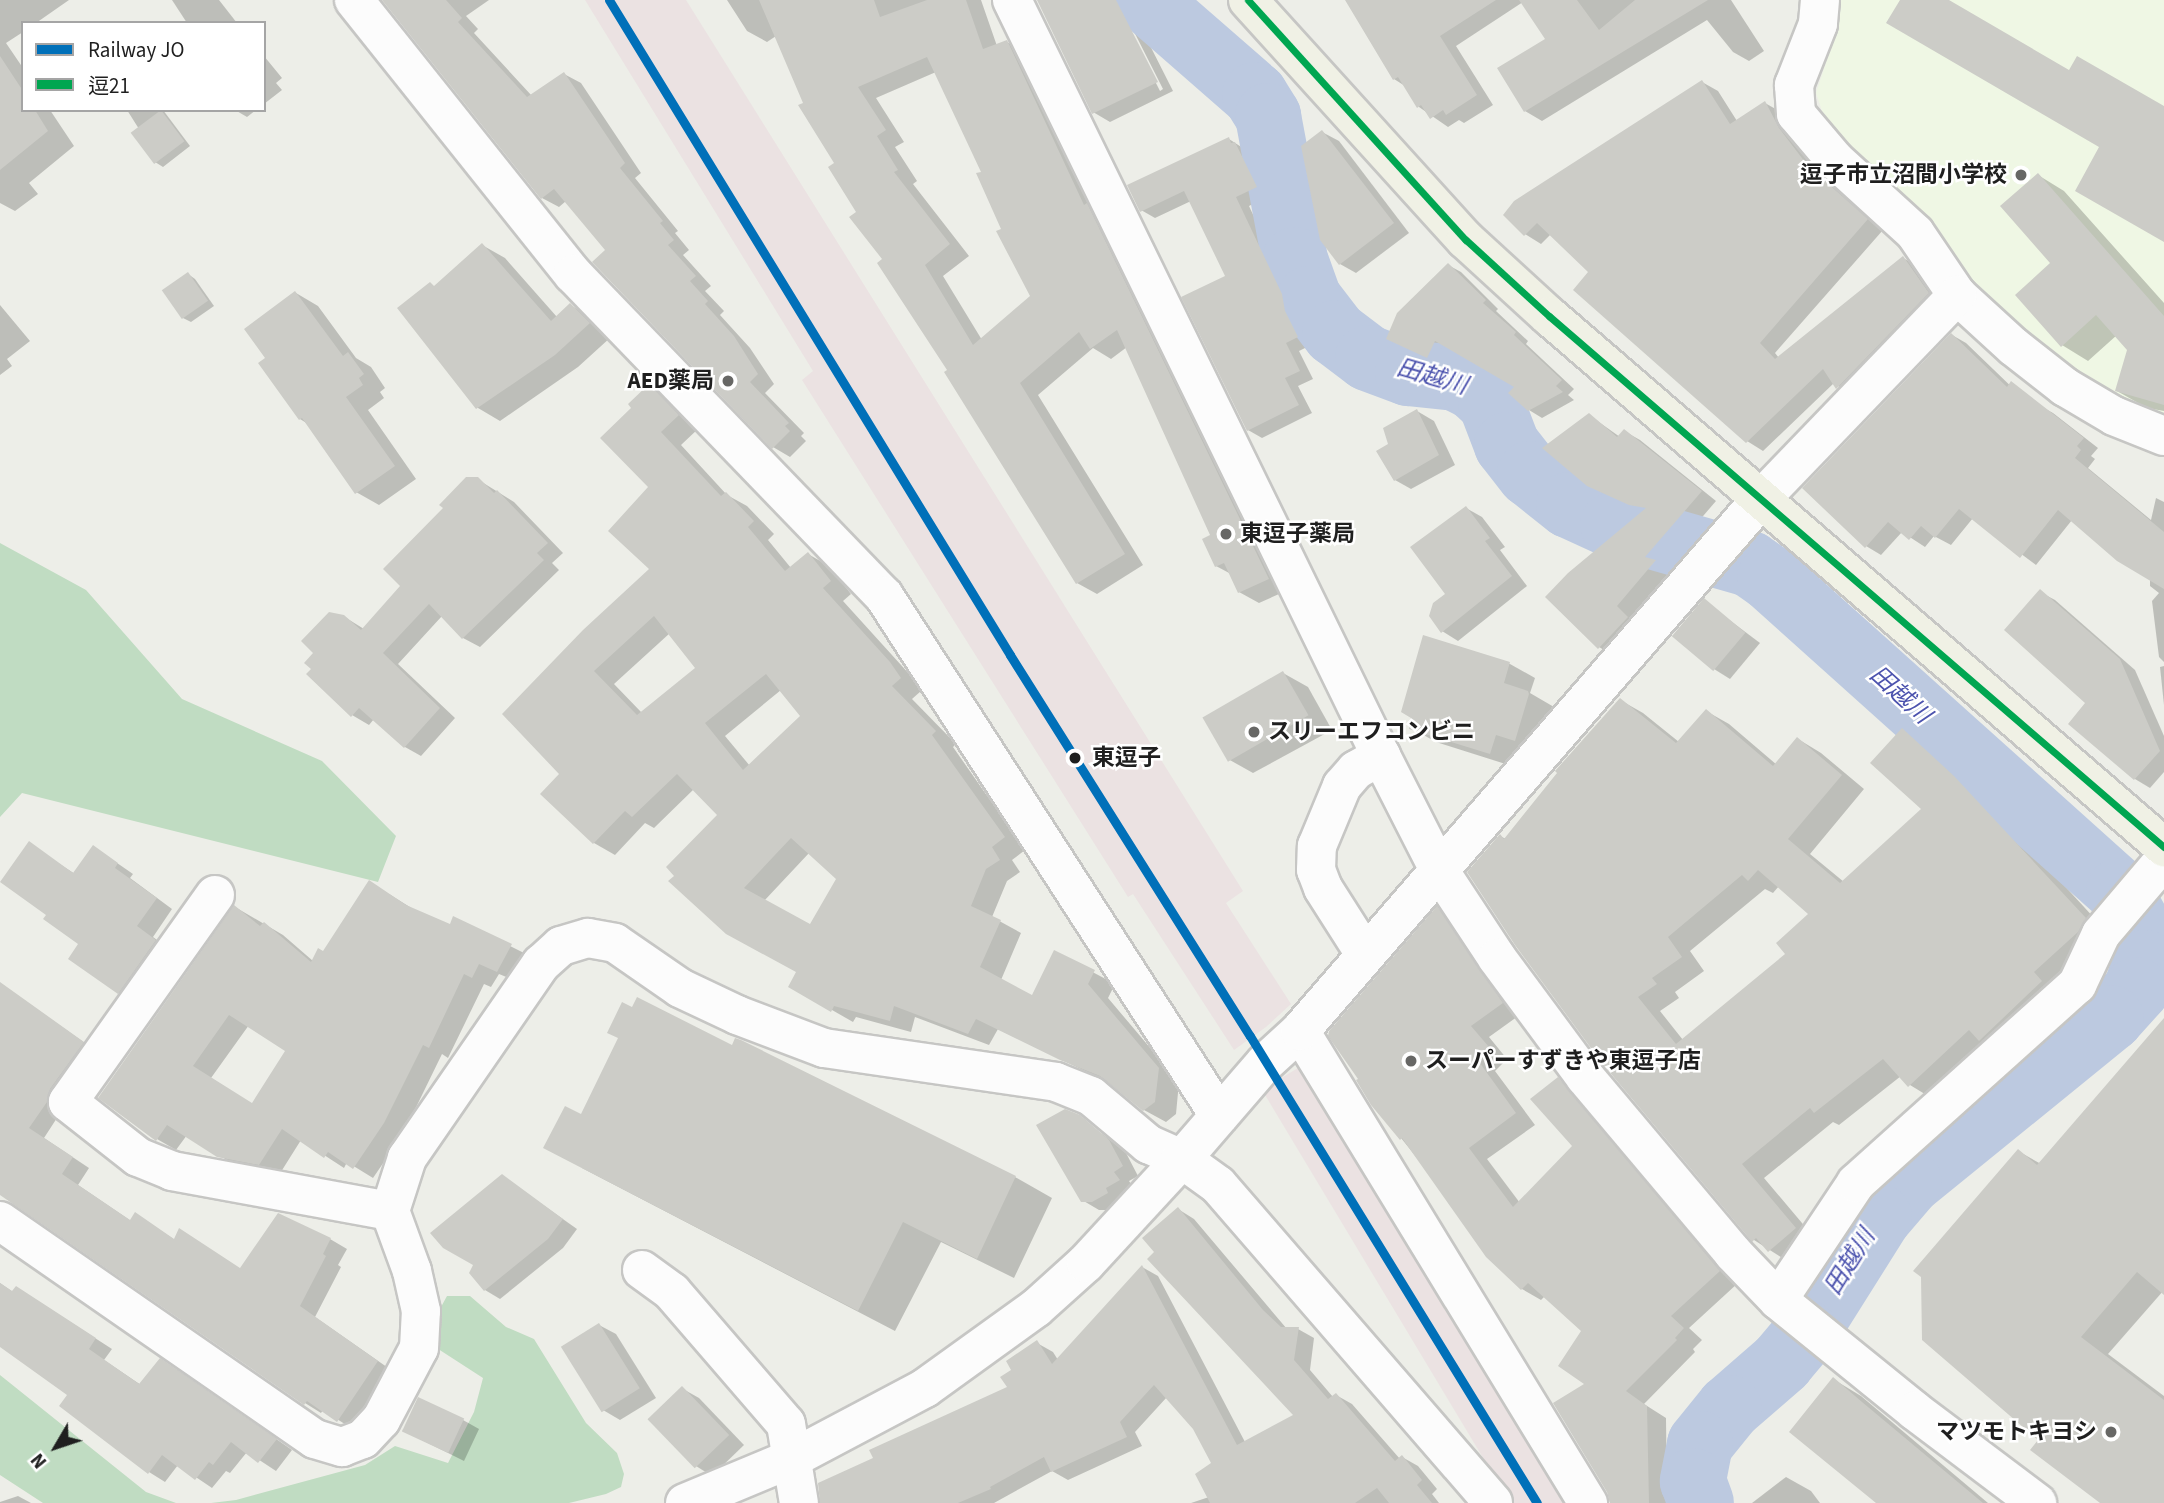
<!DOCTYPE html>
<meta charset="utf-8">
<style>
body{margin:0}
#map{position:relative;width:2164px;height:1503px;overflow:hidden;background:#edeee8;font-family:"Source Sans 3","Noto Sans JP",sans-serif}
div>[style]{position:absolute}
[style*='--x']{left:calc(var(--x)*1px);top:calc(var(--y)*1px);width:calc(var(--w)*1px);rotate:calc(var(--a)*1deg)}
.industrial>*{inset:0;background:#ebe2e2;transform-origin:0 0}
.education>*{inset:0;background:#eff7e4}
.forest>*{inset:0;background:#c0dcc2}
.shadow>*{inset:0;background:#0003}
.river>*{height:66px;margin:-33px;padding:0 33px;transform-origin:33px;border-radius:33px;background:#bcc9e0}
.building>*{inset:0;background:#ccccc7;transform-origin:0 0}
.roads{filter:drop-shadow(2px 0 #c6c6c4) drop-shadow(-2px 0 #c6c6c4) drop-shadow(0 2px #c6c6c4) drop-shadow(0 -2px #c6c6c4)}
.minor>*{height:38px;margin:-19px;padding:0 19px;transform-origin:19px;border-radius:19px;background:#fcfcfc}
.major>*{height:38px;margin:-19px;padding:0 19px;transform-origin:19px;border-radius:19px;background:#f0f1e5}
.bus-1>*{height:7px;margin:-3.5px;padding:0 3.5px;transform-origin:3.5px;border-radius:3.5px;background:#00a651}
.rail-1>*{height:9px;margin:-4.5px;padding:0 4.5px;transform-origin:4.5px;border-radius:4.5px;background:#0070b9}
.dots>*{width:19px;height:19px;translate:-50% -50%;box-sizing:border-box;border:4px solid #fff;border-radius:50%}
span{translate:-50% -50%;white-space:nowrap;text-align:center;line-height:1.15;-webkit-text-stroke:5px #fff;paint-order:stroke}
.poi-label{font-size:23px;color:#1f1f1f;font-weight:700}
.right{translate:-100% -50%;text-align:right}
.left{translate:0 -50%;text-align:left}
.stop-label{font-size:23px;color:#1f1f1f;font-weight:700}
.water-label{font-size:24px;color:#4c53ae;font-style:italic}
.legend{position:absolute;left:21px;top:21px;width:245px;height:91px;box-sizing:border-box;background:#fff;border:2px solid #a5a5a5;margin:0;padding:9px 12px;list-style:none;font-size:21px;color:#1f1f1f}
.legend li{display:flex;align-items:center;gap:14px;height:35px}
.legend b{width:35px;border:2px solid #a5a5a5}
.north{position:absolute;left:21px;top:1412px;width:70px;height:70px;-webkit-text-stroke:5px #fff;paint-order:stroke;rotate:231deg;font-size:19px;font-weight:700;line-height:28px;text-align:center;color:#1f1f1f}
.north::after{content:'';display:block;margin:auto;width:24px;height:32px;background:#1f1f1f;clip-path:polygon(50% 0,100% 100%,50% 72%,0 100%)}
</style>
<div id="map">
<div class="industrial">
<div style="clip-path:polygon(585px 0,686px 0,1243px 891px,1226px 903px,1291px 1004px,1266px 1027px,1234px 1050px,1133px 894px,1128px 897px,802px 380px,813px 371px)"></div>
<div style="left:1303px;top:1065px;width:513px;height:48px;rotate:59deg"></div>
</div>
<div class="education">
<div style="clip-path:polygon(1833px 0,2164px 0,2164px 424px,2121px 408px,1968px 290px,1932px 227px,1826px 123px,1816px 93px,1839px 23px)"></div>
</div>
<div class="forest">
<div style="clip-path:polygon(0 543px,86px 590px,182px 699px,322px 761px,396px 836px,378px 882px,22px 793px,0 817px)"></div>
<div style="clip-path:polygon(447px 1296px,470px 1296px,506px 1327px,534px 1339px,586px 1423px,617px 1453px,624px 1474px,621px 1487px,606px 1494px,569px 1503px,211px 1503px,236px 1500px,365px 1465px,395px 1446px,448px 1463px,474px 1412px,483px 1378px,432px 1345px,435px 1318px)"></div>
<div style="clip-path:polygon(0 1375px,146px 1492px,176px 1503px,43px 1503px,0 1475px)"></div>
</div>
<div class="shadow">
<div style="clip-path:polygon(0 0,69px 0,36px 23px,23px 23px,23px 32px,6px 43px,23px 68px,23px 110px,50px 110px,74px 146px,29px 183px,38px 194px,15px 211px,0 203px)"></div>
<div style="clip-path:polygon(172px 0,219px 0,237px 23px,187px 23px)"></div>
<div style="clip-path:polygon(384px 0,489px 0,466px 16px,478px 29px,474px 33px,532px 96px,564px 74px,581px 83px,641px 173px,635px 178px,678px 231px,675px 233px,689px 250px,683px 255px,711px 286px,705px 291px,724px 311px,720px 315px,750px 348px,774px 384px,765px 393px,804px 433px,801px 436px,806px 441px,790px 457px,773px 447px,566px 201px,559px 207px,542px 198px)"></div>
<div style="clip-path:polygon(evenodd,727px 0,981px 0,997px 46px,1007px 42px,1027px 53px,1288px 590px,1259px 603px,1239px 592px,1231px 574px,1216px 566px,1213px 536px,1127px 347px,1111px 359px,1093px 348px,1038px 395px,1143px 565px,1097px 594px,1077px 583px,858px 212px,776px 36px,767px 42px,747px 31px,727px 0,936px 72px,983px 173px,1032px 296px,982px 340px,943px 276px,969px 256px,913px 184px,917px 181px,895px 147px,904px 142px,876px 98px,936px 72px)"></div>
<div style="clip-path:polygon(1039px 0,1114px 0,1160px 91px,1163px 89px,1118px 0,1127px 0,1173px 91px,1110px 122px,1093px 112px)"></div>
<div style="clip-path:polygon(1347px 0,1731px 0,1764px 51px,1749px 61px,1733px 52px,1707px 20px,1542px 121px,1525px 111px,1547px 40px,1523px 2px,1456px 46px,1493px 105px,1464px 123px,1459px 120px,1448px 127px,1419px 107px,1405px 86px,1394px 79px)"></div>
<div style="clip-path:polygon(264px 56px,282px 78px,276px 83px,282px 90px,264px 104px)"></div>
<div style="clip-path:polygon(1702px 82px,1718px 91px,1737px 121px,1765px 103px,1781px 112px,1795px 139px,1824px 177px,1883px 230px,1775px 353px,1779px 358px,1903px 258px,1919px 267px,1944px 302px,1853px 397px,1834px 383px,1763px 451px,1747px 441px,1591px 272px,1551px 234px,1541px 244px,1525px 234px,1505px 215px)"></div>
<div style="clip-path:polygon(127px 110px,163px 110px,190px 146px,163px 167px,155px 162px,133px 133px,139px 129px)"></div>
<div style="clip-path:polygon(235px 110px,256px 110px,247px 117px)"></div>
<div style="clip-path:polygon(1322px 132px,1339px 141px,1409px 233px,1356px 273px,1340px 264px)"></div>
<div style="clip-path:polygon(1229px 139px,1249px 152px,1270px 195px,1249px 206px,1295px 304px,1298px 320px,1311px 345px,1299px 351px,1313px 379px,1298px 386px,1312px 413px,1262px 438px,1248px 430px,1227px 277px,1191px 201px,1155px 218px,1141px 210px)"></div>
<div style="clip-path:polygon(2038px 175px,2064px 191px,2164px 303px,2164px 411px,2147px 408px,2117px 391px,2129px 349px,2117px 335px,2088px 361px,2062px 345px)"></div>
<div style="clip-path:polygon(482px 245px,505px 258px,557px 317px,570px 305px,593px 318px,611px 337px,578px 367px,500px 421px,478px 408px,399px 309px,430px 284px,435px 287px)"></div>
<div style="clip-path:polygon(1448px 265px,1461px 272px,1498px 309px,1496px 311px,1528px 341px,1526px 344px,1574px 389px,1568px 395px,1574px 400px,1542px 418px,1529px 410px,1517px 386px,1449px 347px,1441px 364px,1401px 346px)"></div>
<div style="clip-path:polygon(188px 274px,195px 279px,214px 306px,191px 322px,183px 318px)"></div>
<div style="clip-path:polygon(296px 293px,318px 306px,356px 358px,371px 367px,385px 388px,380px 392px,384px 398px,368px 410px,416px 479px,379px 505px,356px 492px,308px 424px,300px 419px)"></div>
<div style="clip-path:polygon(0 305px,30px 341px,7px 359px,12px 366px,0 375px)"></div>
<div style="clip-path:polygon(1952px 335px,1966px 343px,2020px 395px,2053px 413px,2098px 448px,2091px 456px,2095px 459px,2088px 468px,2151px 520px,2156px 498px,2164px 502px,2164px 662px,2159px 657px,2152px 601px,2159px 593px,2150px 586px,2150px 579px,2072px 520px,2036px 565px,1973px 518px,1951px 545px,1934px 536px,1925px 547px,1902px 532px,1881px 555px,1866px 546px)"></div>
<div style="clip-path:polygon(evenodd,649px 386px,670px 398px,699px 428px,681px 445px,727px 495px,747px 506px,774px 534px,768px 540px,791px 568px,808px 554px,829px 566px,851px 594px,843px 601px,911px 676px,921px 691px,912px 699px,956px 744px,953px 747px,1025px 850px,1012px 860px,1020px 872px,1007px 881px,992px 917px,1021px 933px,1001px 980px,1032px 998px,1055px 952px,1115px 984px,1108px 998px,1179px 1082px,1176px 1114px,1166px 1122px,1144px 1110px,1110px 1083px,998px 1029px,989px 1045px,915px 1017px,911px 1032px,856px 1017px,853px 1022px,790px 986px,798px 972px,749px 945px,720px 815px,694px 789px,654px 828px,645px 823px,615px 855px,594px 843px,561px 774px,504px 714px,651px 569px,651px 487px,633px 408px,649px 386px,670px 633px,698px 668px,642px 713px,614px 684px,670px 633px,649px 386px,781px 690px,802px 716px,750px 766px,725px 736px,781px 690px,649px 386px,810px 852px,839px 878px,811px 926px,764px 901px,810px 852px)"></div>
<div style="clip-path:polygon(1417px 411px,1434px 421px,1455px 465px,1411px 489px,1395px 480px,1390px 445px)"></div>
<div style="clip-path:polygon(1589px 415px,1620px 437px,1624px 431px,1640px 440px,1716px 501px,1661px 565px,1670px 571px,1632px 616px,1643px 627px,1614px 656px,1599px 647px,1644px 512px,1605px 494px)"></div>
<div style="clip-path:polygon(477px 479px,514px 502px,563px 553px,552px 563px,559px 570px,480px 647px,463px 638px,442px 616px,398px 664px,455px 718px,421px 756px,405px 747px,374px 719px,369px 725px,352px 715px,343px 616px,364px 629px,403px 586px)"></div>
<div style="clip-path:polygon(1466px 508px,1482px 517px,1505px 547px,1500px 550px,1527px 586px,1458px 641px,1442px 631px)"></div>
<div style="clip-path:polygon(2040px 592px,2055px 600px,2135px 670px,2164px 736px,2164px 772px,2150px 788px,2135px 779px,2088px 703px)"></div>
<div style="clip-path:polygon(1704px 601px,1760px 643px,1730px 679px,1714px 669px)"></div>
<div style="clip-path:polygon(1424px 638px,1510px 664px,1535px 678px,1530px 693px,1554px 707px,1540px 753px,1515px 767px,1436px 742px,1411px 728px)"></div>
<div style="clip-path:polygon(2164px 666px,2164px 705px,2160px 667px)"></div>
<div style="clip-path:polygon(1283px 673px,1308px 687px,1332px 730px,1253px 773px,1228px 759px)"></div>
<div style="clip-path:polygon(evenodd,1620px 700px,1643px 713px,1679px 742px,1706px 711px,1729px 724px,1777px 765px,1798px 739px,1821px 753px,1864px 789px,1810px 854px,1844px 882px,1923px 809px,1902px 730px,1925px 744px,1977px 791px,2108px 933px,1933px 1099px,1910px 1085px,1901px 1076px,1839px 1125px,1833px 1122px,1764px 1178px,1818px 1242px,1792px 1264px,1754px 1240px,1500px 836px,1506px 839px,1620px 700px,1779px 886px,1810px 913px,1788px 954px,1683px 1040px,1660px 1011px,1679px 998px,1675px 992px,1704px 971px,1690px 951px,1765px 889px,1773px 893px,1779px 886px)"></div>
<div style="clip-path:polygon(29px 844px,75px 874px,94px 847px,133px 874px,130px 878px,172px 909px,153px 937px,172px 951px,135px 1002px,119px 993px,81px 944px,48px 914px)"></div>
<div style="clip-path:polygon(evenodd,389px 894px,413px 909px,451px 926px,454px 918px,530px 956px,516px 981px,499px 974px,491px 987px,484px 984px,448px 1058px,442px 1054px,403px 1134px,373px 1178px,347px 1162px,344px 1168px,301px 1140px,279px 1175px,238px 1167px,187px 1135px,176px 1150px,157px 1139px,235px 907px,283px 935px,313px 961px,389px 894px,249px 1025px,288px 1051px,253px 1105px,211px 1078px,249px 1025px)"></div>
<div style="clip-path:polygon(1437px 909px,1456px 920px,1521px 1014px,1489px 1037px,1507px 1059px,1495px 1071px,1535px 1125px,1487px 1159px,1520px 1203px,1574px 1146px,1558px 1080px,1578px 1091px,1738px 1283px,1689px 1328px,1702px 1340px,1693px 1349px,1695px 1352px,1644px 1404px,1666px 1418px,1667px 1503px,1610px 1503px,1587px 1384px,1583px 1331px,1545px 1296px,1541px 1300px,1522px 1289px,1401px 1138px)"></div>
<div style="clip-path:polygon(2px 985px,99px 1053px,44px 1138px,89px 1168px,78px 1185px,131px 1221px,135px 1214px,175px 1240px,241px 1269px,330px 1239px,347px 1249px,338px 1265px,341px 1267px,315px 1317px,394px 1372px,354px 1430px,323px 1410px,321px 1413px,305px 1403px,0 1193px)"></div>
<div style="clip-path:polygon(2164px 1021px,2164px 1290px,2108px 1354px,2164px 1396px,2164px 1503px,2105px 1503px,2040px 1439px,2018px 1151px,2041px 1164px)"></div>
<div style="clip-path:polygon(733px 1047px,1015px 1177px,1052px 1198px,1014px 1278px,941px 1242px,895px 1331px,582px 1168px,582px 1117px)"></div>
<div style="clip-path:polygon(1079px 1117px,1125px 1151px,1138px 1176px,1129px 1181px,1135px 1190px,1110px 1210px,1099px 1210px,1082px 1200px)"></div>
<div style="clip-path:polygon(502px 1176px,577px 1229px,563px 1248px,500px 1299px,485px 1290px,475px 1264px)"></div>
<div style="clip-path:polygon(1178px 1209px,1194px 1219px,1287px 1329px,1298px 1329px,1314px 1338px,1310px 1370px,1333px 1397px,1336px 1395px,1352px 1404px,1400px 1459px,1402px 1457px,1418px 1466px,1437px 1489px,1432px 1494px,1439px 1503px,1191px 1503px,1209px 1497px,1213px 1464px,1194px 1428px,1167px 1397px,1135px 1432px,1142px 1446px,1068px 1480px,1052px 1471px,994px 1503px,821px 1503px,875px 1459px,1010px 1388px,1014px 1371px,1037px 1343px,1053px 1352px,1058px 1360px,1142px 1267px,1158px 1276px,1245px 1442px,1296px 1415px,1156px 1252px)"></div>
<div style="clip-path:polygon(0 1283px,13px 1292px,33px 1298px,112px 1349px,104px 1360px,141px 1385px,177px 1370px,292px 1450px,276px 1471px,247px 1452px,230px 1473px,226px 1471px,212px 1488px,178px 1465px,165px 1482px,149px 1472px,69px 1394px,0 1345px)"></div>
<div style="clip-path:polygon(599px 1325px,616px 1334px,656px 1398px,620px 1420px,603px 1410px)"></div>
<div style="clip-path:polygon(1833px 1379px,1861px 1396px,1988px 1503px,1879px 1503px)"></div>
<div style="clip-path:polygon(683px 1389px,699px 1398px,744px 1445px,712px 1476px,696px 1466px)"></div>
<div style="clip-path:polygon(463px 1420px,479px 1429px,464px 1461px,402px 1430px)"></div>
<div style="clip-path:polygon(1786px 1477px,1811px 1491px,1820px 1503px,1752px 1503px)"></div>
<div style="clip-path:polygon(18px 1496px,31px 1503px,0 1503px,0 1502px)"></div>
</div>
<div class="river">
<div style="--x:1146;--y:0;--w:145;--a:41.1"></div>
<div style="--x:1255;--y:95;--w:25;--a:58"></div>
<div style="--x:1268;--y:116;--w:147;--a:79.4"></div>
<div style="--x:1295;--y:260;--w:41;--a:70.3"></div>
<div style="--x:1309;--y:299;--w:43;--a:52.6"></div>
<div style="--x:1335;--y:333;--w:41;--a:37.1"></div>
<div style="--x:1368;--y:358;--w:43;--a:20.6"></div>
<div style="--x:1408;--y:373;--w:48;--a:5.9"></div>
<div style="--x:1456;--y:378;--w:20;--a:27"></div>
<div style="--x:1474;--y:387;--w:23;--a:43"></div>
<div style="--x:1491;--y:403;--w:45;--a:69.1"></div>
<div style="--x:1507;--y:445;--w:37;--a:52"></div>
<div style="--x:1530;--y:474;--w:50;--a:38.5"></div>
<div style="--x:1569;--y:505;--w:48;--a:24.4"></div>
<div style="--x:1613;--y:525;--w:142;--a:15.9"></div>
<div style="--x:1750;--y:564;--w:24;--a:35"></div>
<div style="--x:1770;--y:578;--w:469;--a:41.9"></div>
<div style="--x:2119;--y:891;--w:47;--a:60.7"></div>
<div style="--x:2142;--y:932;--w:31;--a:84"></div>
<div style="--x:2145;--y:963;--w:28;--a:108"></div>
<div style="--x:2136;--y:990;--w:38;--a:132"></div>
<div style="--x:2111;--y:1018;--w:260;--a:140.9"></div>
<div style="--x:1909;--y:1182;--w:46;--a:130.6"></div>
<div style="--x:1879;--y:1217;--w:137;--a:122.2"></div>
<div style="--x:1806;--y:1333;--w:38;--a:130"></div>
<div style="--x:1782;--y:1362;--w:70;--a:139"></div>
<div style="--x:1729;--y:1408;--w:46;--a:128.9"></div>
<div style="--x:1700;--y:1444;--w:38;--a:101"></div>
<div style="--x:1693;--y:1481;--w:23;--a:70"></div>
</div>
<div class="building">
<div style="clip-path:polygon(382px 0,446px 0,462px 18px,458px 22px,527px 97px,564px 72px,625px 163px,620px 168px,663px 221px,660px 223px,674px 240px,668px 245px,696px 276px,690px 281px,708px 301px,705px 304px,734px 336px,758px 374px,750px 382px,789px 423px,785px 426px,790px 431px,772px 449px,592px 262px,605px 250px,554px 189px,541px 199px)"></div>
<div style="clip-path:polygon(evenodd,759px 0,874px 0,880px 17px,927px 0,966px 0,983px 49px,1007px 40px,1084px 205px,1087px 203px,1269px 579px,1238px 593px,1224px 563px,1215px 567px,1202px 539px,1210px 535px,1117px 330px,1090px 349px,1079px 332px,1020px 383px,1125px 554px,1076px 584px,944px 372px,947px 370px,877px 263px,882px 259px,849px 217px,856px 212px,828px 167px,834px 163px,798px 105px,803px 103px,759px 0,927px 57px,981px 172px,976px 173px,1001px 229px,996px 231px,1030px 296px,973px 345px,925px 265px,950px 244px,894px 172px,898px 170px,877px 136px,886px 130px,858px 87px,927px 57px)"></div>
<div style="clip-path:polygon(1037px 0,1116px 0,1158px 82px,1092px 114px)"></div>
<div style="clip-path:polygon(1345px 0,1496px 0,1440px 36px,1477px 95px,1446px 115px,1443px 110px,1430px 119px,1421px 105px,1417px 108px,1398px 77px,1393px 80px)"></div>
<div style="clip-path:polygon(1519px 0,1577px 0,1599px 30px,1635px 0,1708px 0,1524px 112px,1497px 68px,1545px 39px)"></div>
<div style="clip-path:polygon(1900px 0,1949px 0,2069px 70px,2077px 56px,2164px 106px,2164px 242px,2075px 191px,2099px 147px,1886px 23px)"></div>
<div style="clip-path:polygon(0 56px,23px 91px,23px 110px,35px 110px,48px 131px,0 170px)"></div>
<div style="clip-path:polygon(1702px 80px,1730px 124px,1765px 101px,1779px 128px,1808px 166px,1868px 219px,1760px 343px,1775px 359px,1903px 256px,1929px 293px,1836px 389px,1823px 369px,1746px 443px,1573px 290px,1588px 272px,1537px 223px,1524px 236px,1503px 215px,1514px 201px)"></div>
<div style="left:161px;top:110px;width:39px;height:38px;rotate:53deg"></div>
<div style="clip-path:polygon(1322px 130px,1394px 223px,1339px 265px,1320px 240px,1301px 146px)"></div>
<div style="clip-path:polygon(1229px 137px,1231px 143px,1235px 142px,1257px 187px,1236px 197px,1282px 294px,1285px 311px,1298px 337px,1286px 343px,1300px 371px,1285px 378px,1299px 405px,1247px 431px,1181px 297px,1225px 276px,1184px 191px,1140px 212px,1127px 185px)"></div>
<div style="clip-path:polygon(2038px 173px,2164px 316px,2164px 405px,2115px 391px,2127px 350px,2096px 315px,2061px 347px,2015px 295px,2050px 263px,2000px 206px)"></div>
<div style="clip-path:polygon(482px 243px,551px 321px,570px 303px,590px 323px,555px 355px,476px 409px,397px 308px,430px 282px,434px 286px)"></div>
<div style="clip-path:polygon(1448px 263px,1486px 300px,1483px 303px,1516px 332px,1514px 335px,1562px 380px,1556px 386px,1563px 392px,1528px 411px,1508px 393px,1514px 387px,1435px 341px,1427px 358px,1386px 339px,1397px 313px)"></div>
<div style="left:188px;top:272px;width:35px;height:32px;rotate:55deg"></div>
<div style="clip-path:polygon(295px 291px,343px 356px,348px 352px,364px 374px,359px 378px,363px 385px,346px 397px,395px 466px,355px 494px,302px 418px,299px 420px,258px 363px,265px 358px,244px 329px)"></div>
<div style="clip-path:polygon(1951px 333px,2007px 387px,2011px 381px,2084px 438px,2077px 446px,2081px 450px,2075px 458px,2164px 532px,2164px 589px,2117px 561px,2058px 510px,2020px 558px,1959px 509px,1935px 538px,1921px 526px,1909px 540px,1888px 522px,1865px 548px,1802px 488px)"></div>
<div style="clip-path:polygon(evenodd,649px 384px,679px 415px,661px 432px,721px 496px,726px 492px,754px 521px,748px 527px,785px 571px,808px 552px,831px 581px,823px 588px,890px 662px,901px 678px,892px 686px,936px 731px,932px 735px,1005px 837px,992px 847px,1000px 860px,986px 869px,971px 906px,1001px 920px,980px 967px,1032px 995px,1054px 950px,1095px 970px,1088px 984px,1159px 1068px,1155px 1102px,1143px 1111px,1100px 1076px,1060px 1060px,976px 1019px,968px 1034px,894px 1006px,890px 1021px,834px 1006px,831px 1012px,788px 987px,796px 972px,726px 934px,668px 881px,674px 876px,666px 867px,717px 815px,677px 774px,632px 817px,625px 811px,593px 844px,540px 794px,559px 774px,502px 714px,583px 630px,649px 569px,608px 531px,648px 487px,600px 438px,631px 408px,628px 404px,649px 384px,654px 616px,695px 668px,637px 715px,594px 671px,654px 616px,649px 384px,766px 674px,800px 716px,743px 770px,705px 723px,766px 674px,649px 384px,791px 838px,836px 879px,810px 924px,744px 888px,791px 838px)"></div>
<div style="clip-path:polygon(1417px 409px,1439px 455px,1394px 481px,1376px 451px,1388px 444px,1383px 428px)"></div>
<div style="clip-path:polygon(1589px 413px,1617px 437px,1624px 429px,1702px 491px,1645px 557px,1656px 560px,1617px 606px,1628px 617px,1598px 649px,1545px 597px,1568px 573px,1646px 508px,1629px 505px,1587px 486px,1542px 448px)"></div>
<div style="clip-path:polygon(466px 477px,478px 477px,494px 493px,497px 490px,548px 543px,537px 553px,544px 560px,462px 639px,429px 604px,383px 653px,440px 708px,404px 748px,359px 708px,351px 717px,306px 674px,311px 669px,304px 663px,313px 653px,301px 641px,329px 612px,344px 615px,361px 630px,400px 586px,383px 569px,443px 508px,439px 505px)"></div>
<div style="clip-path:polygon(1466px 506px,1490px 538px,1485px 541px,1512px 576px,1441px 633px,1429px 616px,1433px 603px,1445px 594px,1410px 547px)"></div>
<div style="clip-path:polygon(2040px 589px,2120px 659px,2160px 751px,2134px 780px,2068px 724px,2085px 703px,2004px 630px)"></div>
<div style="left:1704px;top:598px;width:54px;height:50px;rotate:40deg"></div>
<div style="clip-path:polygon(1423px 635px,1510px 662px,1504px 683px,1528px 691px,1529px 694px,1515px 741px,1496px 735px,1490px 754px,1409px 729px,1411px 718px,1401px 712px)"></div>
<div style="left:1283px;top:671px;width:51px;height:93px;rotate:60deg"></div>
<div style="clip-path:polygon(evenodd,1620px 698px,1676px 743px,1706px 709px,1773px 766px,1797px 737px,1842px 775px,1788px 839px,1840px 883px,1921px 809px,1870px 763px,1902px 728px,1954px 776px,2086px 918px,2078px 932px,2034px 972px,2042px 981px,1979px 1041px,1969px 1030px,1908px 1087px,1883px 1059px,1814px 1113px,1810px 1108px,1742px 1164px,1796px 1228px,1768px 1252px,1756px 1238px,1752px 1242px,1749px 1238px,1602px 1063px,1515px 945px,1467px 872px,1500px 834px,1504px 839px,1557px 773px,1555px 771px,1620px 698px,1758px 870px,1808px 914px,1776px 943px,1785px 954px,1676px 1044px,1638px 997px,1657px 984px,1652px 978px,1682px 957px,1668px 937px,1742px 875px,1748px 881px,1758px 870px)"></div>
<div style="clip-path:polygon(29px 841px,73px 873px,93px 845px,118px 863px,115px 868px,157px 898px,137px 926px,156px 940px,118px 994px,68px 959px,78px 944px,43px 919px,46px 915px,0 882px)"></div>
<div style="clip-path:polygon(evenodd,369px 880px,406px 905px,450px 924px,453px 916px,512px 944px,497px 972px,479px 964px,472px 978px,464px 974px,429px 1048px,423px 1045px,384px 1123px,353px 1169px,328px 1152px,324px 1158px,282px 1129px,259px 1165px,217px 1157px,167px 1125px,156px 1141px,98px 1098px,234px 905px,260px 926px,264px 922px,311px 962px,318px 948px,323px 951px,369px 880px,229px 1015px,285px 1051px,252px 1103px,193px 1066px,229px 1015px)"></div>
<div style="clip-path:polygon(1437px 906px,1503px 1003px,1471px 1026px,1489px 1047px,1477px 1059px,1516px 1113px,1469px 1148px,1513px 1207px,1572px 1146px,1530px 1099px,1558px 1077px,1720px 1271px,1671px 1316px,1684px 1328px,1675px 1338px,1677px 1340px,1626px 1391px,1647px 1406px,1649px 1503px,1610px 1503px,1607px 1492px,1553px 1403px,1584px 1384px,1558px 1366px,1581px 1331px,1528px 1283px,1521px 1290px,1486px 1257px,1402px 1138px,1400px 1140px,1371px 1105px,1356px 1080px,1358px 1079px,1328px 1036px,1329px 1031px)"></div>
<div style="clip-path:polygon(0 982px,84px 1042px,50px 1089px,47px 1102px,29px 1128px,73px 1157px,62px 1174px,130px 1220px,135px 1212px,174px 1239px,179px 1228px,240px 1268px,278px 1213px,331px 1238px,323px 1254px,326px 1256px,300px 1306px,378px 1361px,337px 1422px,307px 1401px,304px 1405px,0 1195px)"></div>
<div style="clip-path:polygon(637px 997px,732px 1045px,735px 1038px,741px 1040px,1016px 1176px,977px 1259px,903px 1222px,858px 1311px,543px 1148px,565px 1106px,581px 1114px,618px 1038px,607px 1033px,622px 1002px,632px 1007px)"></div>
<div style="clip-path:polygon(2164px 1018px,2164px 1295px,2137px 1272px,2081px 1337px,2164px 1400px,2164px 1503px,2100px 1503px,2030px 1450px,2038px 1440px,1922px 1340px,1921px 1277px,1913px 1271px,2018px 1149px,2037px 1165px)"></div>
<div style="clip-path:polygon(1065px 1109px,1080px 1115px,1109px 1140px,1123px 1166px,1114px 1172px,1120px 1180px,1106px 1188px,1108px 1193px,1092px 1202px,1081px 1202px,1036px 1125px)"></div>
<div style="clip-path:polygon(502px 1174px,563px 1219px,548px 1239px,484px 1291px,469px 1273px,473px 1265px,443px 1248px,430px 1233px)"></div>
<div style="clip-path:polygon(1178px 1207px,1263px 1310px,1281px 1327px,1299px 1327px,1294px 1360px,1328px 1399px,1336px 1393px,1395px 1461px,1402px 1455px,1422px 1480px,1417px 1485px,1432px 1503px,1389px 1503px,1377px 1488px,1355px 1503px,1210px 1503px,1195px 1474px,1211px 1463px,1193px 1429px,1154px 1385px,1120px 1422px,1127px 1437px,1051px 1472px,1044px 1457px,990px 1487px,991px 1489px,958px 1503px,820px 1503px,818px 1483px,873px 1458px,869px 1450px,1007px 1387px,1000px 1377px,1011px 1370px,1006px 1361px,1037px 1340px,1052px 1364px,1142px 1265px,1237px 1445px,1293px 1415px,1147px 1259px,1154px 1252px,1142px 1238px)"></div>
<div style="clip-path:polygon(0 1283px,12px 1291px,16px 1286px,96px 1338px,89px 1349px,139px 1384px,160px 1358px,277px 1439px,258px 1463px,231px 1442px,213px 1465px,209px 1462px,195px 1480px,162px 1455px,148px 1474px,59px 1406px,67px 1395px,0 1347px)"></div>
<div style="left:599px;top:1323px;width:77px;height:45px;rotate:58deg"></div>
<div style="clip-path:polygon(1833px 1377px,1862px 1402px,1983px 1503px,1876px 1503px,1789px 1432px)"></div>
<div style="left:682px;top:1386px;width:68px;height:48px;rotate:46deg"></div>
<div style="left:418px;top:1397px;width:51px;height:38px;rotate:25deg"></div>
</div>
<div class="roads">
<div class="minor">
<div style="--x:354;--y:0;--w:351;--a:51.4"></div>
<div style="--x:573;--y:274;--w:448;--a:46"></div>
<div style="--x:884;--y:596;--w:618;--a:57.16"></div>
<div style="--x:1012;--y:0;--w:841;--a:63.98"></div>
<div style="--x:1381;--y:756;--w:128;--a:63"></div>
<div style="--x:1439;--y:870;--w:105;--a:56.6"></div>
<div style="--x:1497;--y:958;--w:148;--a:53.5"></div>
<div style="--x:1585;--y:1077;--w:230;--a:49.9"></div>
<div style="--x:1733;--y:1253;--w:65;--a:46.2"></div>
<div style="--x:1778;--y:1300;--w:176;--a:39"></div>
<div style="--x:1915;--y:1411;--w:153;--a:37"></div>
<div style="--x:1820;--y:0;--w:24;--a:95"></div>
<div style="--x:1818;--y:24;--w:66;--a:111.5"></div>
<div style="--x:1794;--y:85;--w:29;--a:86"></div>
<div style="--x:1796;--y:114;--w:60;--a:49.7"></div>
<div style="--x:1835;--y:160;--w:108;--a:42.4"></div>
<div style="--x:1915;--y:233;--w:75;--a:55.9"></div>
<div style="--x:1957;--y:295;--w:77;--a:42.4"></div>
<div style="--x:2014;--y:347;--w:65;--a:38.1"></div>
<div style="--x:2065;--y:387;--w:57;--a:30.6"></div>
<div style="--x:2114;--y:416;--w:54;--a:21.8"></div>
<div style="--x:215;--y:895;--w:254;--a:125.4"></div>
<div style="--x:68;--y:1102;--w:89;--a:38.2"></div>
<div style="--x:138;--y:1157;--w:37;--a:22"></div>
<div style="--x:172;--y:1171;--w:222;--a:10.4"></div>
<div style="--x:390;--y:1211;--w:56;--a:-72.2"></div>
<div style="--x:407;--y:1158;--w:236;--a:-55.4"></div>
<div style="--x:541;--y:964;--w:27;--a:-42"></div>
<div style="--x:561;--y:946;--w:28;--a:-17"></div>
<div style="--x:588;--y:938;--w:27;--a:10"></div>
<div style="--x:615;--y:943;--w:79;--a:34.7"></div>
<div style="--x:680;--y:988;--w:63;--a:25.3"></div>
<div style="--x:737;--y:1015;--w:93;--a:20.8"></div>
<div style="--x:824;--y:1048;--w:234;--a:8.3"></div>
<div style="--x:1056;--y:1082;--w:38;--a:22"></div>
<div style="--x:1091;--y:1096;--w:75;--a:40.1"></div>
<div style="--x:1148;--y:1144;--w:37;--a:24"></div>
<div style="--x:1182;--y:1159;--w:44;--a:35.8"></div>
<div style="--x:1218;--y:1185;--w:420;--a:49.1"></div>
<div style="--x:1365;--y:954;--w:78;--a:-122.5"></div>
<div style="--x:1323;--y:888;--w:19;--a:-111"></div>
<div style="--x:1316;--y:870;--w:24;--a:-88"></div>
<div style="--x:1317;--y:846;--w:65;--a:-67.4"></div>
<div style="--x:1342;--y:786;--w:21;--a:-49"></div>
<div style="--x:1356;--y:770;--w:29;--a:-29"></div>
<div style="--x:1300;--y:1031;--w:553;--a:58.61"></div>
<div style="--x:0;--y:1221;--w:383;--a:34.7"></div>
<div style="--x:315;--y:1439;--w:28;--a:17"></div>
<div style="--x:342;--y:1447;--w:22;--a:-21"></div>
<div style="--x:363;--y:1439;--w:26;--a:-47"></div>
<div style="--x:381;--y:1420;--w:81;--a:-62.2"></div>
<div style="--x:419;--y:1348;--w:37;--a:-87"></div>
<div style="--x:421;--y:1311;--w:41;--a:-102.7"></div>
<div style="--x:412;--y:1271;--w:64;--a:-110.1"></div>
<div style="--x:642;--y:1270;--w:37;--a:36"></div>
<div style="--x:672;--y:1292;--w:174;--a:49.2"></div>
<div style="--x:786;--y:1424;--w:80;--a:80.7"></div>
<div style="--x:1778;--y:1300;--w:141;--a:-56.3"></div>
<div style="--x:1856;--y:1183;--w:297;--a:-41.9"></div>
<div style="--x:2077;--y:985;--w:56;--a:-64.8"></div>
<div style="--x:2101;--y:934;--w:97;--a:-49.6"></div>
<div style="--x:685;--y:1503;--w:117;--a:-22.6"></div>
<div style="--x:793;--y:1458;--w:149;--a:-27.9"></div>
<div style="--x:925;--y:1388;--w:137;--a:-35.8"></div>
<div style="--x:1036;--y:1308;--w:67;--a:-42"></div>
<div style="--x:1086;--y:1263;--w:142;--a:-47.3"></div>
<div style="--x:1182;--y:1159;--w:127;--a:-49.2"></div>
<div style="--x:1265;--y:1063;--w:47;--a:-42.4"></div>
<div style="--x:1300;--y:1031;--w:704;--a:-49.09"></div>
<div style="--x:1761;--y:499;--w:283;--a:-46.1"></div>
</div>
<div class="major">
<div style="--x:1248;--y:0;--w:324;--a:47.8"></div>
<div style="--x:1466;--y:240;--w:113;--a:42.5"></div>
<div style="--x:1549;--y:316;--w:813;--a:40.81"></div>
</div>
</div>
<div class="bus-1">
<div style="--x:1248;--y:0;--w:324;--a:47.8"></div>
<div style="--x:1466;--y:240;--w:113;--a:42.5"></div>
<div style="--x:1549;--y:316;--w:813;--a:40.81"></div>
</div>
<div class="rail-1">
<div style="--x:609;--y:0;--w:768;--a:58.52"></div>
<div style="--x:1010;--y:655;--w:450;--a:57.8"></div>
<div style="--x:1250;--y:1036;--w:548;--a:58.43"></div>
</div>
<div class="dots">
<div style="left:2021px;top:175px;background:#676765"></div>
<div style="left:728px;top:381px;background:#676765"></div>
<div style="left:1226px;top:534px;background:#676765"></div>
<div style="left:1254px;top:732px;background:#676765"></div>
<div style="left:1075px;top:758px;background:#1f1f1f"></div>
<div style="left:1411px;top:1061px;background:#676765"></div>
<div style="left:2111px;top:1432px;background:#676765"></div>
</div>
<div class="poi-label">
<span class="right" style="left:2007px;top:175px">逗子市立沼間小学校</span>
<span class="right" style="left:714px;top:381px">AED薬局</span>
<span class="left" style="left:1240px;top:534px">東逗子薬局</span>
<span class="left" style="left:1268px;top:732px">スリーエフコンビニ</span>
<span class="left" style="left:1425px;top:1061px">スーパーすずきや東逗子店</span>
<span class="right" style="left:2097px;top:1432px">マツモトキヨシ</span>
</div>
<div class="stop-label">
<span class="left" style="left:1092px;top:758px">東逗子</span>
</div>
<div class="water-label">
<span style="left:1432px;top:377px;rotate:16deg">田越川</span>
<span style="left:1900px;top:695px;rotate:42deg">田越川</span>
<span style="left:1850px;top:1262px;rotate:-58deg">田越川</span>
</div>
<ul class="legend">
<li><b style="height:9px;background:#0070b9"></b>Railway JO</li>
<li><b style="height:9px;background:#00a651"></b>逗21</li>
</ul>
<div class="north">N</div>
</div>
